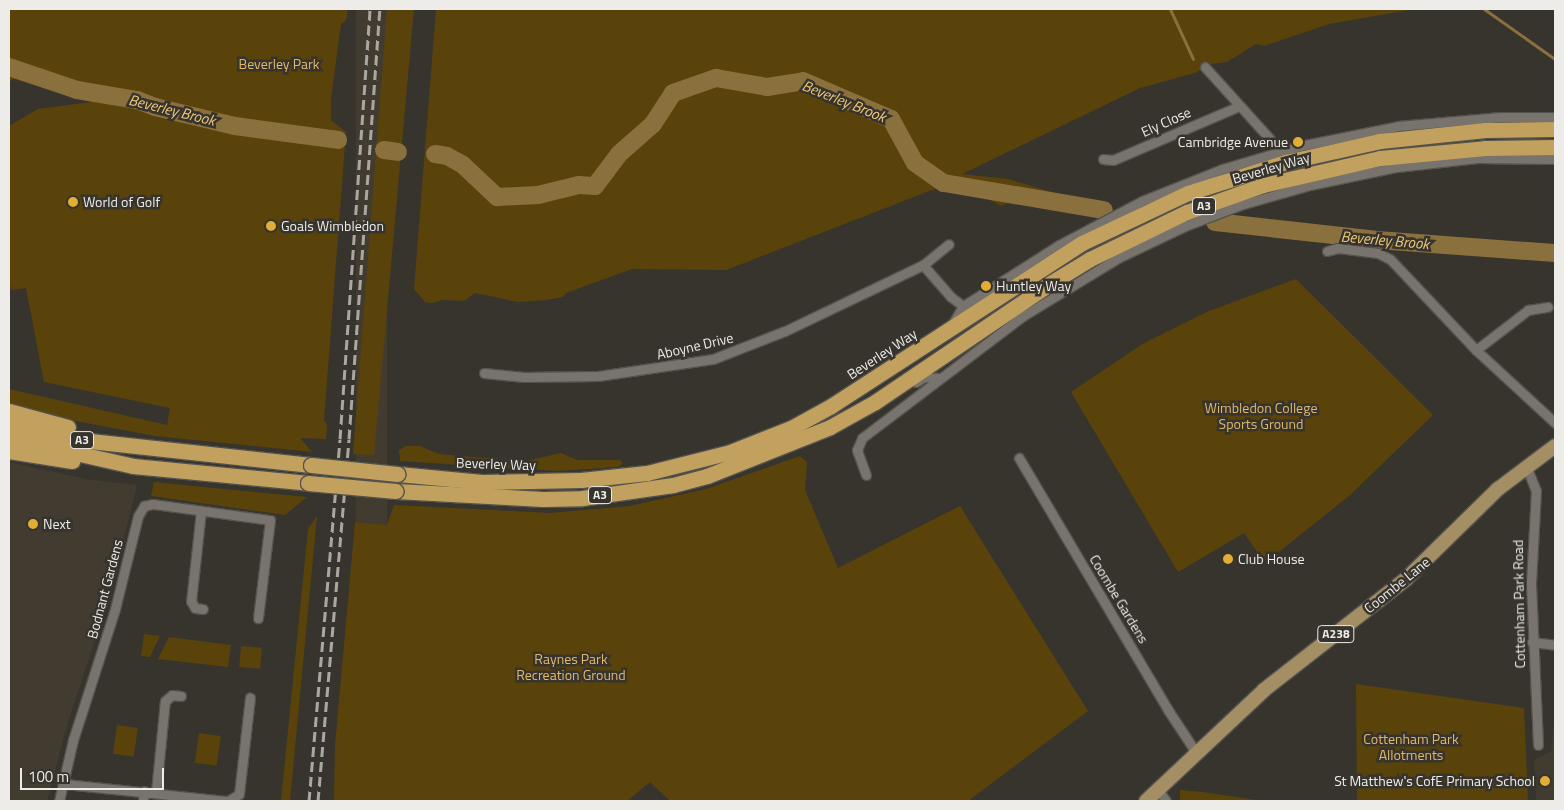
<!DOCTYPE html>
<style>
body{margin:0}
#map{position:relative;width:1564px;height:810px;overflow:hidden;background:#37342e;font-family:"Titillium Web",sans-serif}
div>[style]{position:absolute}
[style*='--x']{left:calc(var(--x)*1px);top:calc(var(--y)*1px);width:calc(var(--w)*1px);rotate:calc(var(--a)*1deg)}
.built>*{inset:0;background:#423c30;transform-origin:0 0}
.green>*{inset:0;background:#5a430a;transform-origin:0 0}
.stream>*{height:3px;margin:-1.5px;padding:0 1.5px;transform-origin:1.5px;border-radius:1.5px;background:#89703d}
.river>*{height:18px;margin:-9px;padding:0 9px;transform-origin:9px;border-radius:9px;background:#89703d}
.roads{filter:drop-shadow(1px 0 #54524d) drop-shadow(-1px 0 #54524d) drop-shadow(0 1px #54524d) drop-shadow(0 -1px #54524d)}
.street>*{height:9px;margin:-4.5px;padding:0 4.5px;transform-origin:4.5px;border-radius:4.5px;background:#78746d}
.primary>*{height:14px;margin:-7px;padding:0 7px;transform-origin:7px;border-radius:7px;background:#a48f65}
.highway>*{height:15px;margin:-7.5px;padding:0 7.5px;transform-origin:7.5px;border-radius:7.5px;background:#c2a15f}
.rail>*{height:3px;margin-top:-1.5px;transform-origin:0;background:repeating-linear-gradient(90deg,#aaa7a3 0 10px,transparent 0 15px)}
.bridges{filter:drop-shadow(1px 0 #54524d) drop-shadow(-1px 0 #54524d) drop-shadow(0 1px #54524d) drop-shadow(0 -1px #54524d)}
.highway-bridge>*{height:15px;margin:-7.5px;padding:0 7.5px;transform-origin:7.5px;border-radius:7.5px;background:#c2a15f}
.dots>*{width:14px;height:14px;translate:-50% -50%;box-sizing:border-box;border:2px solid #37342e;border-radius:50%}
span{translate:-50% -50%;white-space:nowrap;text-align:center;line-height:1.15;-webkit-text-stroke:5px #37342e;paint-order:stroke}
.shield-label span{padding:1px 4px;background:#37342e;border:1px solid;border-radius:4px;-webkit-text-stroke-width:0}
.shield-label{font-size:12px;color:#eeece8;font-weight:700}
.park-label{font-size:14px;color:#dfb86b}
.street-label{font-size:14px;color:#eeece8}
.poi-label{font-size:14px;color:#eeece8}
.right{translate:-100% -50%;text-align:right}
.left{translate:0 -50%;text-align:left}
.water-label{font-size:15px;color:#f0c97b;font-style:italic}
.frame{position:absolute;inset:0;border:10px solid #eeece8;pointer-events:none}
.scale{position:absolute;left:20px;top:768px;width:144px;height:22px;box-sizing:border-box;border:2px solid #eeece8;border-top:0;padding-left:6px;font-size:15px;line-height:18px;white-space:nowrap;color:#eeece8;-webkit-text-stroke:4px #37342e;paint-order:stroke}
</style>
<div id="map">
<div class="built">
<div style="left:356px;top:9px;width:31px;height:794px"></div>
<div style="clip-path:polygon(9px 462px,86px 479px,137px 485px,109px 598px,68px 722px,47px 801px,9px 801px)"></div>
<div style="clip-path:polygon(1554px 722px,1555px 801px,1536px 801px,1534px 760px,1551px 752px)"></div>
</div>
<div class="green">
<div style="clip-path:polygon(9px 9px,348px 9px,346px 20px,341px 24px,331px 99px,331px 120px,346px 132px,324px 420px,327px 425px,326px 439px,300px 438px,312px 452px,155px 436px,60px 418px,9px 404px,9px 389px,167px 425px,170px 408px,44px 382px,26px 288px,11px 290px,9px 278px,9px 126px,38px 109px,91px 102px,14px 79px,9px 82px)"></div>
<div style="clip-path:polygon(387px 9px,414px 9px,374px 455px,353px 454px)"></div>
<div style="clip-path:polygon(436px 9px,1415px 9px,1329px 24px,1264px 46px,1256px 44px,1227px 62px,1211px 64px,1195px 73px,1140px 88px,962px 174px,1008px 179px,1105px 208px,1098px 212px,1017px 199px,1001px 206px,983px 196px,970px 192px,954px 194px,944px 187px,937px 188px,726px 270px,632px 269px,566px 293px,563px 297px,546px 300px,518px 302px,475px 293px,464px 301px,442px 300px,432px 303px,425px 302px,414px 289px)"></div>
<div style="clip-path:polygon(1296px 279px,1433px 415px,1349px 496px,1265px 563px,1244px 533px,1178px 572px,1071px 392px,1144px 343px,1209px 311px)"></div>
<div style="clip-path:polygon(406px 446px,420px 446px,439px 454px,495px 459px,526px 461px,561px 453px,577px 460px,620px 460px,623px 463px,618px 467px,558px 471px,400px 461px,399px 450px)"></div>
<div style="clip-path:polygon(800px 456px,807px 462px,805px 490px,838px 568px,960px 506px,1088px 711px,968px 801px,670px 801px,650px 782px,627px 801px,334px 801px,335px 745px,355px 522px,387px 525px,394px 505px,550px 513px,630px 506px,706px 489px)"></div>
<div style="clip-path:polygon(154px 482px,234px 490px,307px 497px,285px 515px,151px 496px)"></div>
<div style="clip-path:polygon(317px 516px,290px 801px,281px 801px,308px 529px)"></div>
<div style="clip-path:polygon(144px 634px,160px 636px,150px 657px,141px 656px)"></div>
<div style="clip-path:polygon(169px 637px,231px 645px,228px 667px,158px 659px)"></div>
<div style="left:241px;top:646px;width:21px;height:21px;rotate:5deg"></div>
<div style="clip-path:polygon(1356px 684px,1524px 708px,1528px 801px,1357px 801px)"></div>
<div style="left:117px;top:725px;width:21px;height:29px;rotate:8deg"></div>
<div style="left:199px;top:733px;width:22px;height:30px;rotate:8deg"></div>
<div style="clip-path:polygon(1180px 790px,1203px 792px,1263px 801px,1180px 801px)"></div>
</div>
<div class="stream">
<div style="--x:1170;--y:9;--w:55;--a:65.3"></div>
<div style="--x:1484;--y:9;--w:87;--a:35.2"></div>
</div>
<div class="river">
<div style="--x:9;--y:67;--w:72;--a:18.7"></div>
<div style="--x:77;--y:90;--w:61;--a:9.5"></div>
<div style="--x:137;--y:100;--w:19;--a:21"></div>
<div style="--x:155;--y:107;--w:82;--a:13.4"></div>
<div style="--x:235;--y:126;--w:104;--a:7.7"></div>
<div style="--x:384;--y:150;--w:14;--a:8"></div>
<div style="--x:435;--y:154;--w:12;--a:9"></div>
<div style="--x:447;--y:156;--w:18;--a:29"></div>
<div style="--x:463;--y:165;--w:47;--a:43.3"></div>
<div style="--x:497;--y:197;--w:41;--a:-2.8"></div>
<div style="--x:538;--y:195;--w:42;--a:-13.7"></div>
<div style="--x:579;--y:185;--w:16;--a:4"></div>
<div style="--x:595;--y:186;--w:40;--a:-53"></div>
<div style="--x:619;--y:154;--w:45;--a:-41.4"></div>
<div style="--x:653;--y:124;--w:37;--a:-57"></div>
<div style="--x:673;--y:93;--w:46;--a:-19.2"></div>
<div style="--x:716;--y:78;--w:52;--a:10"></div>
<div style="--x:767;--y:87;--w:36;--a:-9"></div>
<div style="--x:803;--y:81;--w:96;--a:23.4"></div>
<div style="--x:891;--y:119;--w:50;--a:61.4"></div>
<div style="--x:915;--y:163;--w:35;--a:35"></div>
<div style="--x:944;--y:183;--w:162;--a:9.6"></div>
<div style="--x:1215;--y:222;--w:163;--a:6.3"></div>
<div style="--x:1377;--y:240;--w:178;--a:4.2"></div>
</div>
<div class="roads">
<div class="street">
<div style="--x:1205;--y:67;--w:113;--a:47.9"></div>
<div style="--x:1103;--y:159;--w:10;--a:6"></div>
<div style="--x:1113;--y:160;--w:137;--a:-23.2"></div>
<div style="--x:1327;--y:251;--w:11;--a:-15"></div>
<div style="--x:1338;--y:248;--w:40;--a:7.1"></div>
<div style="--x:1378;--y:253;--w:13;--a:27"></div>
<div style="--x:1390;--y:259;--w:125;--a:46.6"></div>
<div style="--x:1476;--y:350;--w:108;--a:42.7"></div>
<div style="--x:923;--y:265;--w:43;--a:48.8"></div>
<div style="--x:951;--y:297;--w:15;--a:37"></div>
<div style="--x:952;--y:325;--w:22;--a:-60"></div>
<div style="--x:963;--y:306;--w:114;--a:-32.4"></div>
<div style="--x:1059;--y:245;--w:94;--a:-27.9"></div>
<div style="--x:1142;--y:201;--w:86;--a:-21.8"></div>
<div style="--x:1222;--y:169;--w:81;--a:-16.4"></div>
<div style="--x:1300;--y:146;--w:100;--a:-11.5"></div>
<div style="--x:1398;--y:126;--w:103;--a:-5"></div>
<div style="--x:1501;--y:117;--w:54;--a:0"></div>
<div style="--x:1476;--y:350;--w:66;--a:-37.6"></div>
<div style="--x:1528;--y:310;--w:20;--a:-9"></div>
<div style="--x:484;--y:373;--w:40;--a:5.7"></div>
<div style="--x:524;--y:377;--w:74;--a:-0.8"></div>
<div style="--x:598;--y:376;--w:116;--a:-8.4"></div>
<div style="--x:713;--y:359;--w:77;--a:-21.3"></div>
<div style="--x:785;--y:331;--w:153;--a:-25.6"></div>
<div style="--x:923;--y:265;--w:33;--a:-39"></div>
<div style="--x:916;--y:382;--w:9;--a:-32"></div>
<div style="--x:924;--y:377;--w:15;--a:4"></div>
<div style="--x:1019;--y:458;--w:293;--a:59.4"></div>
<div style="--x:1168;--y:710;--w:53;--a:56.6"></div>
<div style="--x:1526;--y:466;--w:27;--a:68"></div>
<div style="--x:1536;--y:491;--w:93;--a:93.1"></div>
<div style="--x:1531;--y:584;--w:161;--a:87.5"></div>
<div style="--x:866;--y:475;--w:27;--a:-110"></div>
<div style="--x:857;--y:450;--w:13;--a:-67"></div>
<div style="--x:862;--y:438;--w:202;--a:-37.2"></div>
<div style="--x:1023;--y:316;--w:111;--a:-31.4"></div>
<div style="--x:1118;--y:258;--w:74;--a:-25.5"></div>
<div style="--x:1185;--y:226;--w:59;--a:-20.9"></div>
<div style="--x:1240;--y:205;--w:73;--a:-15.9"></div>
<div style="--x:1310;--y:185;--w:89;--a:-11.7"></div>
<div style="--x:1397;--y:167;--w:81;--a:-6.4"></div>
<div style="--x:1477;--y:158;--w:78;--a:0.7"></div>
<div style="--x:201;--y:511;--w:91;--a:96.3"></div>
<div style="--x:191;--y:601;--w:8;--a:60"></div>
<div style="--x:195;--y:608;--w:8;--a:7"></div>
<div style="--x:1532;--y:642;--w:23;--a:7"></div>
<div style="--x:65;--y:784;--w:164;--a:6"></div>
<div style="--x:1159;--y:791;--w:12;--a:55"></div>
<div style="--x:156;--y:792;--w:91;--a:-84.4"></div>
<div style="--x:165;--y:701;--w:9;--a:-41"></div>
<div style="--x:172;--y:695;--w:9;--a:6"></div>
<div style="--x:59;--y:801;--w:63;--a:-77.1"></div>
<div style="--x:73;--y:740;--w:138;--a:-72.2"></div>
<div style="--x:115;--y:609;--w:96;--a:-76.1"></div>
<div style="--x:138;--y:516;--w:12;--a:-59"></div>
<div style="--x:144;--y:506;--w:9;--a:-13"></div>
<div style="--x:153;--y:504;--w:118;--a:7.8"></div>
<div style="--x:270;--y:520;--w:99;--a:97"></div>
<div style="--x:143;--y:801;--w:10;--a:-84"></div>
<div style="--x:228;--y:801;--w:13;--a:-32"></div>
<div style="--x:239;--y:794;--w:97;--a:-83.5"></div>
</div>
<div class="primary">
<div style="--x:1146;--y:801;--w:162;--a:-43.2"></div>
<div style="--x:1264;--y:690;--w:180;--a:-38"></div>
<div style="--x:1406;--y:579;--w:129;--a:-44.4"></div>
<div style="--x:1498;--y:489;--w:71;--a:-37"></div>
</div>
<div class="highway">
<div style="--x:9;--y:411;--w:61;--a:15.2"></div>
<div style="--x:9;--y:424;--w:74;--a:12.5"></div>
<div style="--x:81;--y:440;--w:231;--a:6.2"></div>
<div style="--x:9;--y:438;--w:127;--a:12.7"></div>
<div style="--x:133;--y:466;--w:176;--a:5.5"></div>
<div style="--x:9;--y:451;--w:64;--a:9"></div>
<div style="--x:398;--y:474;--w:84;--a:5.4"></div>
<div style="--x:482;--y:482;--w:99;--a:-1.2"></div>
<div style="--x:581;--y:480;--w:66;--a:-6.1"></div>
<div style="--x:647;--y:473;--w:86;--a:-14.2"></div>
<div style="--x:730;--y:452;--w:66;--a:-21.5"></div>
<div style="--x:791;--y:428;--w:46;--a:-28.8"></div>
<div style="--x:831;--y:406;--w:299;--a:-33"></div>
<div style="--x:1082;--y:243;--w:117;--a:-25.3"></div>
<div style="--x:1188;--y:193;--w:103;--a:-17.6"></div>
<div style="--x:1286;--y:162;--w:96;--a:-12.6"></div>
<div style="--x:1380;--y:141;--w:106;--a:-6"></div>
<div style="--x:1485;--y:130;--w:70;--a:-0.8"></div>
<div style="--x:396;--y:491;--w:147;--a:3.1"></div>
<div style="--x:543;--y:499;--w:39;--a:-1"></div>
<div style="--x:582;--y:498;--w:92;--a:-8.1"></div>
<div style="--x:673;--y:485;--w:35;--a:-15"></div>
<div style="--x:707;--y:476;--w:132;--a:-21.7"></div>
<div style="--x:830;--y:427;--w:51;--a:-29.1"></div>
<div style="--x:875;--y:402;--w:210;--a:-34.1"></div>
<div style="--x:1049;--y:284;--w:48;--a:-31.4"></div>
<div style="--x:1090;--y:259;--w:108;--a:-25.9"></div>
<div style="--x:1187;--y:212;--w:81;--a:-19.6"></div>
<div style="--x:1263;--y:185;--w:120;--a:-13"></div>
<div style="--x:1380;--y:158;--w:105;--a:-5.4"></div>
<div style="--x:1485;--y:148;--w:70;--a:-0.8"></div>
</div>
</div>
<div class="rail">
<div style="--x:309;--y:801;--w:363;--a:-85.1"></div>
<div style="--x:340;--y:439;--w:431;--a:-86"></div>
<div style="--x:318;--y:801;--w:363;--a:-85.1"></div>
<div style="--x:349;--y:439;--w:431;--a:-85.9"></div>
</div>
<div class="bridges">
<div class="highway-bridge">
<div style="--x:311;--y:465;--w:87;--a:5.9"></div>
<div style="--x:308;--y:483;--w:88;--a:5.2"></div>
</div>
</div>
<div class="dots">
<div style="left:1298px;top:142px;background:#e3ae35"></div>
<div style="left:73px;top:202px;background:#e3ae35"></div>
<div style="left:271px;top:226px;background:#e3ae35"></div>
<div style="left:986px;top:286px;background:#e3ae35"></div>
<div style="left:33px;top:524px;background:#e3ae35"></div>
<div style="left:1228px;top:559px;background:#e3ae35"></div>
<div style="left:1545px;top:781px;background:#e3ae35"></div>
</div>
<div class="shield-label">
<span style="left:1204px;top:206px">A3</span>
<span style="left:82px;top:440px">A3</span>
<span style="left:600px;top:495px">A3</span>
<span style="left:1336px;top:634px">A238</span>
</div>
<div class="park-label">
<span style="left:279px;top:64px">Beverley Park</span>
<span style="left:1261px;top:416px">Wimbledon College<br>Sports Ground</span>
<span style="left:571px;top:667px">Raynes Park<br>Recreation Ground</span>
<span style="left:1411px;top:747px">Cottenham Park<br>Allotments</span>
</div>
<div class="street-label">
<span style="left:1166px;top:122px;rotate:-24deg">Ely Close</span>
<span style="left:1271px;top:168px;rotate:-16deg">Beverley Way</span>
<span style="left:695px;top:346px;rotate:-13deg">Aboyne Drive</span>
<span style="left:882px;top:354px;rotate:-33deg">Beverley Way</span>
<span style="left:496px;top:464px;rotate:2deg">Beverley Way</span>
<span style="left:1397px;top:585px;rotate:-39deg">Coombe Lane</span>
<span style="left:105px;top:589px;rotate:-75deg">Bodnant Gardens</span>
<span style="left:1119px;top:599px;rotate:59deg">Coombe Gardens</span>
<span style="left:1519px;top:604px;rotate:-91deg">Cottenham Park Road</span>
</div>
<div class="poi-label">
<span class="right" style="left:1288px;top:142px">Cambridge Avenue</span>
<span class="left" style="left:83px;top:202px">World of Golf</span>
<span class="left" style="left:281px;top:226px">Goals Wimbledon</span>
<span class="left" style="left:996px;top:286px">Huntley Way</span>
<span class="left" style="left:43px;top:524px">Next</span>
<span class="left" style="left:1238px;top:559px">Club House</span>
<span class="right" style="left:1535px;top:781px">St Matthew's CofE Primary School</span>
</div>
<div class="water-label">
<span style="left:844px;top:101px;rotate:22deg">Beverley Brook</span>
<span style="left:172px;top:110px;rotate:14deg">Beverley Brook</span>
<span style="left:1385px;top:240px;rotate:5deg">Beverley Brook</span>
</div>
<div class="frame"></div>
<div class="scale">100 m</div>
</div>
